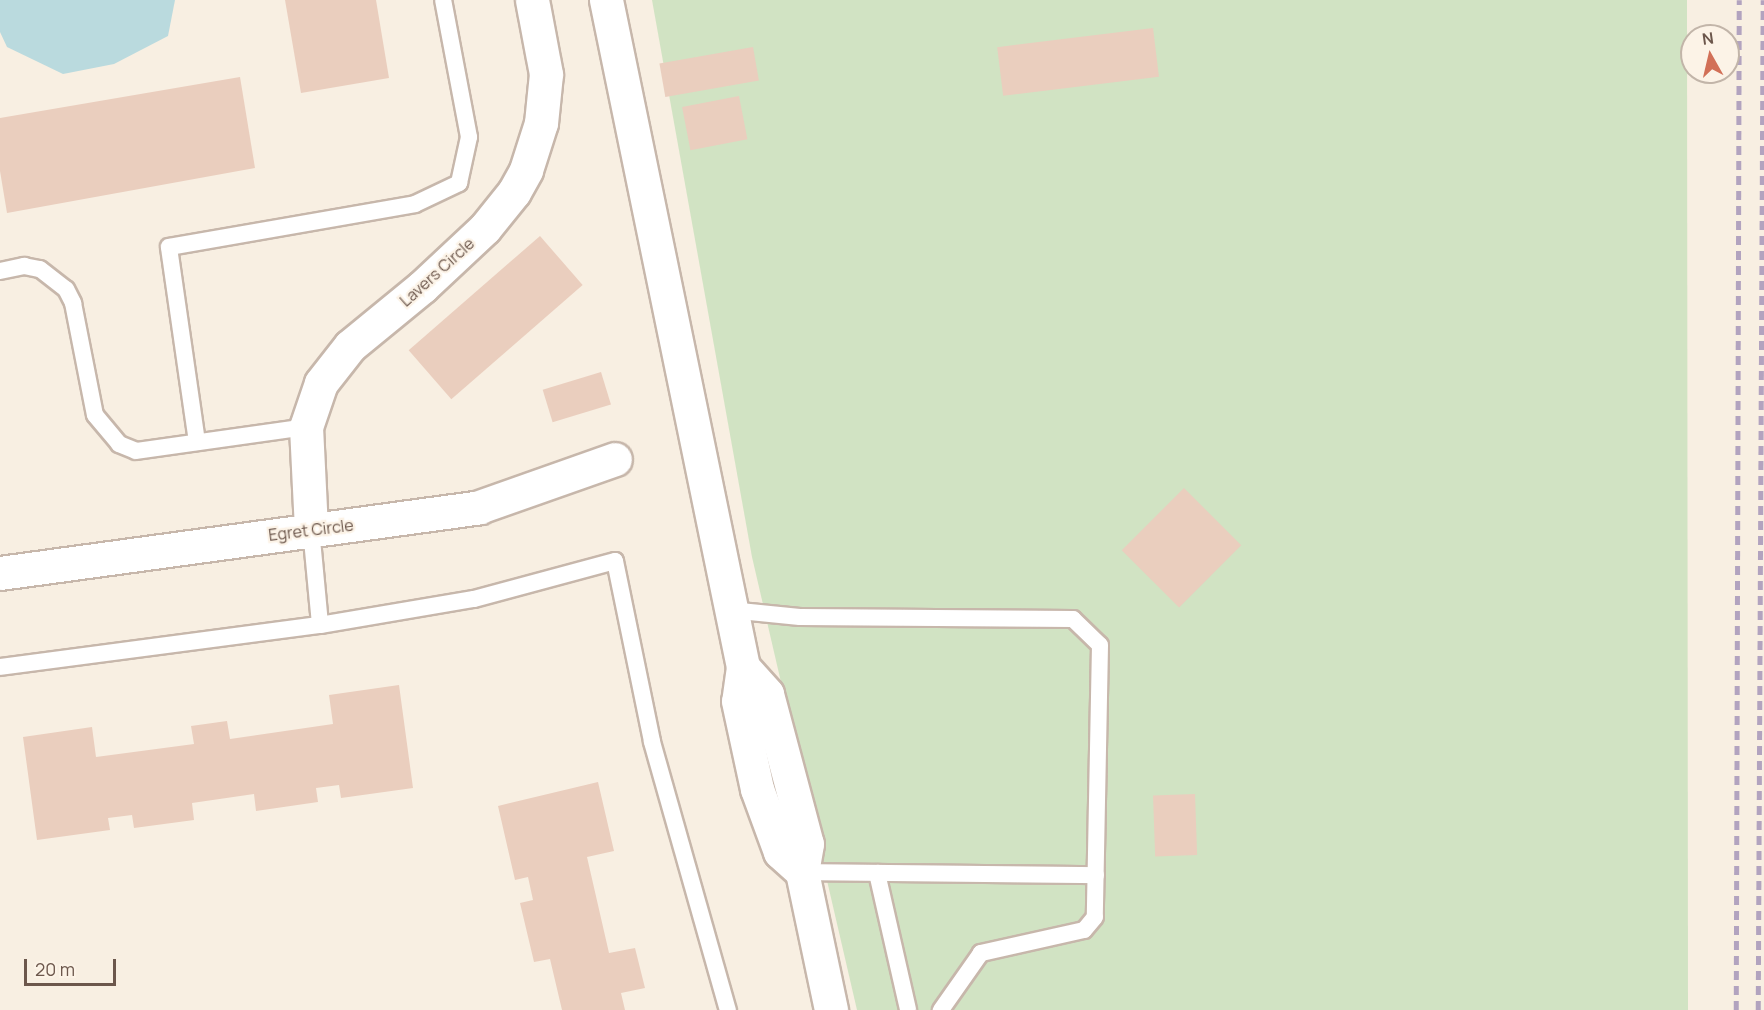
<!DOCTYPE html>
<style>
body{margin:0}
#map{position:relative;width:1764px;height:1010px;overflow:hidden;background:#f8efe2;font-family:Manrope,sans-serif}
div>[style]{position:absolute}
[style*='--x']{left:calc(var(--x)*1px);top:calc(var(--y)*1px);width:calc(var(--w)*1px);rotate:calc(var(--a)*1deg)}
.green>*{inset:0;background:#d1e3c3}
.water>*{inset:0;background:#badade}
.building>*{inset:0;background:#eacebe;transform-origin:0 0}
.roads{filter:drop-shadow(2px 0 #c7b7ab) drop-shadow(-2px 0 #c7b7ab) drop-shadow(0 2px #c7b7ab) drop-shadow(0 -2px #c7b7ab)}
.lane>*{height:16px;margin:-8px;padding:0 8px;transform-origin:8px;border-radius:8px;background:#fff}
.street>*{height:33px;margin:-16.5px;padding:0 16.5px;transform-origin:16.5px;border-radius:16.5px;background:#fff}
.rail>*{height:4.5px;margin-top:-2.25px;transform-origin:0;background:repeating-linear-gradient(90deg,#b2a3bf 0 9px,transparent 0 15px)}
span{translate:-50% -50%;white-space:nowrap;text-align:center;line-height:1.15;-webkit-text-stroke:4.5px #fcf3e7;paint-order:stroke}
.street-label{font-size:16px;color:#6c574c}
.north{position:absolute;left:1680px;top:24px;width:60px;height:60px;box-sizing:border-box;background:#fcf3e7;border:2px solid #c2b5a9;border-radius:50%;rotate:352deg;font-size:16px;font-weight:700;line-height:24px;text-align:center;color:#6c574c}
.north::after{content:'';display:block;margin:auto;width:21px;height:27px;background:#d27057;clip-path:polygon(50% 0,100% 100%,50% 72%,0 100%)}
.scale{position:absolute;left:24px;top:959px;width:92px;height:27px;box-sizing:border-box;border:3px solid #6c574c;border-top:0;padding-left:8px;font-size:18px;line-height:21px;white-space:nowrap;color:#6c574c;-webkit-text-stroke:4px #fcf3e7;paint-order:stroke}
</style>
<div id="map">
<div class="green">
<div style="clip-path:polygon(652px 0,1687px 0,1688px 1010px,857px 1010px,752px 557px)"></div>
</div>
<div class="water">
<div style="clip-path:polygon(0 0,175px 0,168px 36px,114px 64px,63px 74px,7px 47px,0 32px)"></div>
</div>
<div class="building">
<div style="clip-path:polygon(285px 0,376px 0,389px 78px,301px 93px)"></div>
<div style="left:1153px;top:28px;width:49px;height:157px;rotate:83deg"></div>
<div style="left:753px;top:47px;width:34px;height:95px;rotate:80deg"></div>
<div style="clip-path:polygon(240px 77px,255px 168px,7px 213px,0 171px,0 118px)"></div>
<div style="left:739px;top:96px;width:44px;height:58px;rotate:79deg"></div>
<div style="left:540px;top:236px;width:65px;height:174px;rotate:49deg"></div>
<div style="left:601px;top:372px;width:34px;height:61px;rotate:73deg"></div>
<div style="left:1184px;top:488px;width:81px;height:88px;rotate:45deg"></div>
<div style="clip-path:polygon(399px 685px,413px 788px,341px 798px,339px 785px,316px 788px,318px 802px,256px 811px,254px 794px,192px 803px,194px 820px,134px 828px,132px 815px,108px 818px,110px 830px,37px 840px,23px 737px,92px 727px,96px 757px,194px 744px,191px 726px,227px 721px,230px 739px,333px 724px,329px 695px)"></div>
<div style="clip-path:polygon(598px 782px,614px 851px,587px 857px,609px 953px,635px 948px,645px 988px,621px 993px,625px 1010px,562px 1010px,550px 959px,534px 962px,520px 903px,533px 900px,528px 877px,515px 880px,498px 806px)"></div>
<div style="left:1195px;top:794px;width:61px;height:42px;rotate:88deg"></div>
</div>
<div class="roads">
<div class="lane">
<div style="--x:0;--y:271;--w:25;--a:-12"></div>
<div style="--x:24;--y:266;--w:16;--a:11"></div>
<div style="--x:40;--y:269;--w:33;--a:38"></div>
<div style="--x:66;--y:289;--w:16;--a:63"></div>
<div style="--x:73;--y:303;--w:114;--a:78.9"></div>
<div style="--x:95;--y:415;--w:38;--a:50"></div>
<div style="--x:119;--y:444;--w:18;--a:22"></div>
<div style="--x:136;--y:451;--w:172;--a:-8"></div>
<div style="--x:197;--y:442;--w:197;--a:-98.2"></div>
<div style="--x:169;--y:247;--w:250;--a:-9.9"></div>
<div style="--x:415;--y:204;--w:49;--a:-25.5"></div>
<div style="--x:459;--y:183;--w:47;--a:-77.7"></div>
<div style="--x:469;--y:137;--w:139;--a:-100.7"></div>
<div style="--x:311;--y:529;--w:96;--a:84.6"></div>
<div style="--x:730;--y:610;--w:70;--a:5.7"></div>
<div style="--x:800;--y:617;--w:273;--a:0.4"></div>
<div style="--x:1073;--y:619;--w:37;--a:44"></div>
<div style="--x:1100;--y:645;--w:272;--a:91.1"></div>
<div style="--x:1095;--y:917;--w:17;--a:130"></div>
<div style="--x:1084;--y:930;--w:106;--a:167.4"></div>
<div style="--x:981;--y:953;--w:70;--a:125.1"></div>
<div style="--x:0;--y:667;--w:323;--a:-7.5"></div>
<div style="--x:320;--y:625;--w:156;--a:-9.6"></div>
<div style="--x:474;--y:599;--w:146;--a:-15.1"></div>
<div style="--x:615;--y:561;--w:185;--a:78.4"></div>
<div style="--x:652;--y:742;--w:279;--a:74.2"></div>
<div style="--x:802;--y:872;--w:294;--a:0.6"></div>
<div style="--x:877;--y:873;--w:140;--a:77.2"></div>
</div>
<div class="street">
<div style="--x:606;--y:0;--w:681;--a:78.39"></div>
<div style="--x:743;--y:667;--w:34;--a:98"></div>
<div style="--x:738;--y:701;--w:90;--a:77.8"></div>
<div style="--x:757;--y:789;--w:67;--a:69.9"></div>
<div style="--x:780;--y:852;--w:30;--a:42"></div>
<div style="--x:311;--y:529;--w:102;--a:-92.8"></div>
<div style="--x:306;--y:427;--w:46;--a:-71.2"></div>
<div style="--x:321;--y:383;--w:47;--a:-51.9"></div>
<div style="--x:350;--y:346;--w:93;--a:-39.3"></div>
<div style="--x:422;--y:287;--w:86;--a:-43.1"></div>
<div style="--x:485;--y:228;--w:46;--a:-51.1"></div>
<div style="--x:514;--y:192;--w:25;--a:-61"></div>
<div style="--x:526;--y:170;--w:49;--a:-72.3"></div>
<div style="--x:541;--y:123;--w:49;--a:-84.2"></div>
<div style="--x:546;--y:74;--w:75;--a:-100.7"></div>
<div style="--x:0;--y:573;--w:484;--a:-7.8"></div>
<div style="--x:479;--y:507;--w:144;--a:-19.4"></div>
<div style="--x:743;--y:667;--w:36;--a:48"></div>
<div style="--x:767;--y:694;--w:155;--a:75.1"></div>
<div style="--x:807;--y:844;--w:28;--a:100"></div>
<div style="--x:802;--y:872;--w:141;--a:78.1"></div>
</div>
</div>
<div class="rail">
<div style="--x:1736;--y:1010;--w:1010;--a:-89.83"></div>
<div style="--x:1758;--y:1010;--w:1010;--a:-89.72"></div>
</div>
<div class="street-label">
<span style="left:437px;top:272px;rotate:-42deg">Lavers Circle</span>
<span style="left:311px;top:530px;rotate:-7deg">Egret Circle</span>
</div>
<div class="north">N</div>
<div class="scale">20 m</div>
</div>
